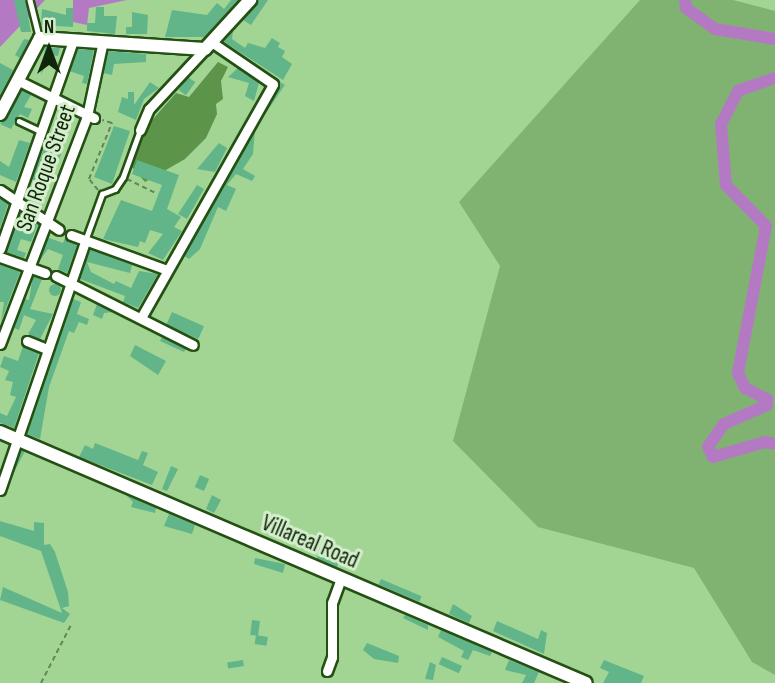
<!DOCTYPE html>
<style>
body{margin:0}
#map{position:relative;width:775px;height:683px;overflow:hidden;background:#a2d593;font-family:"Sofia Sans Condensed",sans-serif}
div>[style]{position:absolute}
[style*='--x']{left:calc(var(--x)*1px);top:calc(var(--y)*1px);width:calc(var(--w)*1px);rotate:calc(var(--a)*1deg)}
.green>*{inset:0;background:#80b371}
.forest>*{inset:0;background:#5c944a}
.water>*{inset:0;background:#b37ac3}
.river>*{height:12px;margin:-6px;padding:0 6px;transform-origin:6px;border-radius:6px;background:#b37ac3}
.building>*{inset:0;background:#62b588;transform-origin:0 0}
.round{border-radius:50%}
.path>*{height:2px;margin-top:-1px;transform-origin:0;background:repeating-linear-gradient(90deg,#628757 0 5px,transparent 0 8.5px)}
.roads{filter:drop-shadow(2px 0 #245113) drop-shadow(-2px 0 #245113) drop-shadow(0 2px #245113) drop-shadow(0 -2px #245113)}
.lane>*{height:4.5px;margin:-2.25px;padding:0 2.25px;transform-origin:2.25px;border-radius:2.25px;background:#fff}
.street>*{height:9px;margin:-4.5px;padding:0 4.5px;transform-origin:4.5px;border-radius:4.5px;background:#fff}
.secondary>*{height:12px;margin:-6px;padding:0 6px;transform-origin:6px;border-radius:6px;background:#fff}
span{translate:-50% -50%;white-space:nowrap;text-align:center;line-height:1.15;-webkit-text-stroke:6px #d4eecc;paint-order:stroke}
.street-label{font-size:23px;color:#11250b}
.north{position:absolute;left:14px;top:14px;width:70px;height:70px;-webkit-text-stroke:5px #d4eecc;paint-order:stroke;rotate:0deg;font-size:19px;font-weight:700;line-height:28px;text-align:center;color:#11250b}
.north::after{content:'';display:block;margin:auto;width:24px;height:32px;background:#11250b;clip-path:polygon(50% 0,100% 100%,50% 72%,0 100%)}
</style>
<div id="map">
<div class="green">
<div style="clip-path:polygon(640px 0,733px 0,775px 11px,775px 675px,752px 662px,694px 568px,538px 527px,453px 441px,500px 266px,459px 202px)"></div>
</div>
<div class="forest">
<div style="clip-path:polygon(218px 62px,228px 67px,221px 81px,223px 99px,216px 104px,217px 114px,206px 138px,185px 159px,145px 182px,130px 165px,138px 136px,176px 93px,189px 97px)"></div>
</div>
<div class="water">
<div style="clip-path:polygon(0 0,45px 0,0 47px)"></div>
<div style="clip-path:polygon(73px 0,127px 0,89px 8px,87px 25px,73px 22px)"></div>
</div>
<div class="river">
<div style="--x:685;--y:0;--w:8;--a:83"></div>
<div style="--x:686;--y:8;--w:36;--a:36"></div>
<div style="--x:715;--y:29;--w:61;--a:9.5"></div>
<div style="--x:775;--y:78;--w:39;--a:161"></div>
<div style="--x:738;--y:91;--w:37;--a:117"></div>
<div style="--x:721;--y:124;--w:61;--a:85.3"></div>
<div style="--x:726;--y:185;--w:57;--a:45.7"></div>
<div style="--x:766;--y:226;--w:150;--a:100.8"></div>
<div style="--x:738;--y:373;--w:17;--a:65"></div>
<div style="--x:745;--y:388;--w:25;--a:27"></div>
<div style="--x:767;--y:399;--w:6;--a:90"></div>
<div style="--x:767;--y:405;--w:47;--a:156.2"></div>
<div style="--x:724;--y:424;--w:28;--a:125"></div>
<div style="--x:708;--y:447;--w:11;--a:63"></div>
<div style="--x:713;--y:457;--w:54;--a:-16.1"></div>
<div style="--x:765;--y:442;--w:10;--a:11"></div>
</div>
<div class="building">
<div style="clip-path:polygon(14px 0,25px 0,31px 32px,21px 32px)"></div>
<div style="clip-path:polygon(231px 0,238px 0,204px 37px,165px 37px,172px 10px,207px 15px,217px 3px,224px 9px)"></div>
<div style="clip-path:polygon(259px 0,268px 0,251px 25px,243px 20px)"></div>
<div style="clip-path:polygon(96px 7px,104px 7px,104px 16px,117px 16px,115px 34px,87px 31px,87px 23px,95px 23px)"></div>
<div style="clip-path:polygon(66px 8px,73px 8px,73px 27px,41px 25px,42px 9px,66px 15px)"></div>
<div style="clip-path:polygon(132px 12px,148px 15px,147px 34px,126px 34px,126px 27px,132px 27px)"></div>
<div style="clip-path:polygon(233px 31px,232px 39px,245px 48px,248px 43px,265px 48px,272px 38px,280px 43px,278px 47px,285px 51px,282px 57px,292px 64px,283px 80px,224px 42px)"></div>
<div style="clip-path:polygon(24px 39px,29px 40px,20px 58px,15px 55px)"></div>
<div style="clip-path:polygon(45px 47px,60px 48px,58px 56px,50px 55px,41px 75px)"></div>
<div style="clip-path:polygon(77px 49px,94px 50px,87px 84px,82px 83px,84px 76px,69px 71px)"></div>
<div style="clip-path:polygon(108px 51px,146px 54px,146px 62px,114px 64px,112px 75px,103px 73px)"></div>
<div style="clip-path:polygon(0 63px,13px 70px,0 95px)"></div>
<div style="clip-path:polygon(238px 68px,259px 83px,254px 101px,245px 96px,249px 83px,228px 77px)"></div>
<div style="left:188px;top:77px;width:9px;height:16px;rotate:36deg"></div>
<div style="left:279px;top:81px;width:7px;height:36px;rotate:34deg"></div>
<div style="clip-path:polygon(150px 82px,159px 88px,144px 99px,136px 120px,118px 112px,122px 97px,128px 99px,128px 92px,134px 92px,134px 105px)"></div>
<div style="clip-path:polygon(22px 90px,31px 95px,24px 107px,32px 109px,28px 118px,20px 114px,11px 129px,0 124px)"></div>
<div style="clip-path:polygon(60px 110px,67px 113px,57px 146px,63px 149px,58px 162px,52px 160px,46px 185px,32px 179px)"></div>
<div style="clip-path:polygon(114px 126px,130px 131px,112px 184px,94px 177px)"></div>
<div style="clip-path:polygon(255px 130px,253px 154px,243px 169px,255px 176px,252px 181px,236px 174px,227px 185px,236px 189px,226px 211px,218px 207px,200px 249px,189px 259px,184px 256px)"></div>
<div style="clip-path:polygon(19px 140px,30px 143px,16px 182px,0 175px,0 161px,9px 167px)"></div>
<div style="clip-path:polygon(219px 143px,227px 148px,215px 172px,197px 169px)"></div>
<div style="clip-path:polygon(137px 160px,179px 175px,167px 209px,181px 217px,174px 227px,182px 231px,163px 260px,148px 253px,163px 234px,150px 230px,145px 243px,140px 241px,138px 247px,103px 239px,121px 200px,152px 211px,162px 185px,132px 174px)"></div>
<div style="clip-path:polygon(197px 185px,204px 189px,187px 219px,178px 214px)"></div>
<div style="clip-path:polygon(29px 188px,44px 196px,39px 208px,25px 199px)"></div>
<div style="clip-path:polygon(0 199px,8px 204px,0 228px)"></div>
<div style="clip-path:polygon(20px 212px,38px 224px,31px 242px,21px 239px,17px 250px,26px 253px,24px 258px,6px 252px)"></div>
<div style="clip-path:polygon(50px 232px,49px 238px,63px 243px,65px 238px,77px 245px,67px 273px,58px 269px,63px 255px,48px 249px,38px 263px)"></div>
<div style="clip-path:polygon(90px 249px,132px 265px,130px 273px,87px 262px,91px 272px,114px 284px,116px 281px,131px 288px,139px 271px,158px 274px,138px 308px,123px 302px,125px 296px,80px 279px)"></div>
<div style="clip-path:polygon(0 265px,20px 272px,1px 321px,4px 302px,0 302px)"></div>
<div style="clip-path:polygon(33px 276px,42px 279px,30px 309px,53px 314px,40px 339px,28px 334px,36px 320px,24px 315px,19px 330px,14px 328px,25px 299px,29px 300px)"></div>
<div class="round" style="left:49px;top:284px;width:12px;height:12px"></div>
<div style="clip-path:polygon(73px 299px,81px 302px,77px 314px,89px 319px,87px 325px,79px 322px,74px 333px,69px 331px,49px 387px,40px 439px,27px 434px)"></div>
<div style="clip-path:polygon(97px 304px,125px 319px,112px 312px,104px 313px,102px 319px,93px 315px)"></div>
<div style="left:172px;top:312px;width:35px;height:14px;rotate:24deg"></div>
<div style="clip-path:polygon(162px 337px,186px 349px,184px 352px,160px 341px)"></div>
<div style="clip-path:polygon(135px 345px,166px 361px,158px 375px,130px 356px)"></div>
<div style="clip-path:polygon(23px 346px,39px 353px,14px 428px,0 423px,0 413px,7px 416px,16px 397px,10px 395px,13px 382px,5px 380px,9px 371px,0 367px,4px 356px,18px 361px)"></div>
<div style="clip-path:polygon(95px 443px,138px 460px,142px 451px,148px 453px,143px 465px,158px 472px,152px 485px,79px 457px,85px 445px,93px 449px)"></div>
<div style="left:21px;top:450px;width:4px;height:25px;rotate:27deg"></div>
<div style="clip-path:polygon(171px 466px,178px 469px,167px 491px,162px 489px)"></div>
<div style="left:200px;top:475px;width:10px;height:13px;rotate:24deg"></div>
<div style="clip-path:polygon(126px 495px,156px 508px,155px 513px,131px 507px,133px 502px)"></div>
<div style="clip-path:polygon(212px 495px,221px 500px,214px 513px,206px 509px)"></div>
<div style="clip-path:polygon(169px 514px,195px 525px,192px 534px,164px 526px)"></div>
<div style="clip-path:polygon(0 521px,34px 531px,34px 522px,44px 523px,44px 545px,50px 544px,55px 552px,68px 592px,69px 606px,62px 608px,70px 614px,64px 623px,0 600px,3px 587px,62px 613px,41px 551px,0 536px)"></div>
<div style="left:319px;top:553px;width:22px;height:6px;rotate:22deg"></div>
<div style="clip-path:polygon(255px 558px,285px 564px,283px 573px,254px 564px)"></div>
<div style="left:381px;top:579px;width:44px;height:6px;rotate:23deg"></div>
<div style="clip-path:polygon(453px 604px,472px 616px,469px 623px,449px 614px)"></div>
<div style="clip-path:polygon(405px 615px,428px 625px,428px 630px,403px 618px)"></div>
<div style="left:252px;top:620px;width:8px;height:15px;rotate:7deg"></div>
<div style="clip-path:polygon(497px 621px,538px 639px,541px 630px,547px 633px,544px 654px,493px 631px)"></div>
<div style="clip-path:polygon(441px 630px,492px 652px,490px 656px,473px 650px,468px 660px,461px 657px,464px 651px,438px 637px)"></div>
<div style="left:256px;top:635px;width:12px;height:9px;rotate:9deg"></div>
<div style="clip-path:polygon(367px 643px,399px 656px,398px 663px,374px 659px,363px 650px)"></div>
<div style="left:442px;top:657px;width:22px;height:8px;rotate:24deg"></div>
<div style="left:243px;top:660px;width:6px;height:16px;rotate:81deg"></div>
<div style="clip-path:polygon(509px 660px,539px 672px,534px 683px,522px 683px,526px 675px,505px 670px)"></div>
<div style="clip-path:polygon(604px 660px,644px 676px,641px 683px,603px 683px,609px 672px,600px 668px)"></div>
<div style="clip-path:polygon(430px 662px,436px 665px,433px 680px,425px 679px)"></div>
</div>
<div class="path">
<div style="--x:127;--y:179;--w:32;--a:26"></div>
<div style="--x:98;--y:190;--w:14;--a:-129"></div>
<div style="--x:89;--y:179;--w:61;--a:-67.7"></div>
<div style="--x:112;--y:123;--w:10;--a:-163"></div>
<div style="--x:41;--y:683;--w:65;--a:-62.7"></div>
</div>
<div class="roads">
<div class="lane">
<div style="--x:30;--y:0;--w:38;--a:76"></div>
<div style="--x:19;--y:121;--w:23;--a:25"></div>
<div style="--x:85;--y:241;--w:50;--a:-70.1"></div>
<div style="--x:102;--y:194;--w:14;--a:-21"></div>
<div style="--x:115;--y:189;--w:14;--a:-56"></div>
<div style="--x:123;--y:177;--w:50;--a:-70.1"></div>
</div>
<div class="street">
<div style="--x:17;--y:80;--w:86;--a:26.3"></div>
<div style="--x:140;--y:130;--w:23;--a:-67"></div>
<div style="--x:149;--y:109;--w:82;--a:-47"></div>
<div style="--x:0;--y:190;--w:71;--a:34.1"></div>
<div style="--x:71;--y:235;--w:102;--a:20"></div>
<div style="--x:0;--y:249;--w:221;--a:-70.7"></div>
<div style="--x:0;--y:257;--w:48;--a:19.6"></div>
<div style="--x:56;--y:276;--w:153;--a:26.7"></div>
<div style="--x:142;--y:316;--w:266;--a:-60.5"></div>
<div style="--x:273;--y:84;--w:73;--a:-145.7"></div>
<div style="--x:27;--y:341;--w:22;--a:22"></div>
<div style="--x:0;--y:344;--w:244;--a:-69.1"></div>
<div style="--x:87;--y:116;--w:77;--a:-78"></div>
<div style="--x:0;--y:490;--w:262;--a:-71.1"></div>
<div style="--x:327;--y:671;--w:15;--a:-70"></div>
<div style="--x:332;--y:657;--w:54;--a:-90"></div>
<div style="--x:332;--y:603;--w:27;--a:-70"></div>
</div>
<div class="secondary">
<div style="--x:0;--y:114;--w:86;--a:-62.2"></div>
<div style="--x:40;--y:38;--w:165;--a:3.8"></div>
<div style="--x:205;--y:49;--w:67;--a:-47.4"></div>
<div style="--x:0;--y:432;--w:637;--a:23.19"></div>
</div>
</div>
<div class="street-label">
<span style="left:46px;top:168px;rotate:-70deg">San Roque Street</span>
<span style="left:310px;top:542px;rotate:23deg">Villareal Road</span>
</div>
<div class="north">N</div>
</div>
